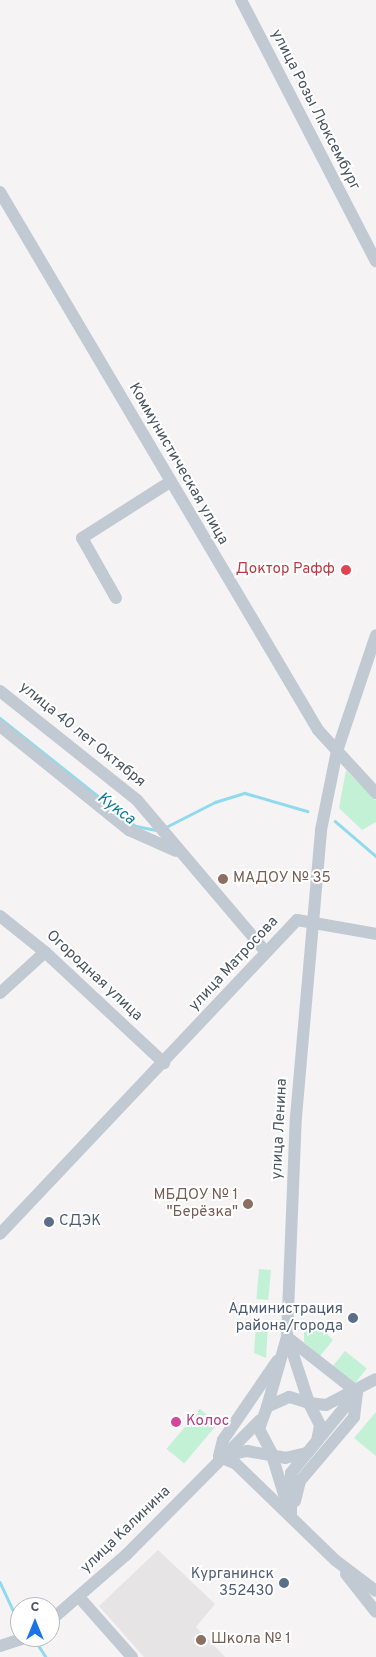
<!DOCTYPE html>
<meta charset="utf-8">
<style>
body{margin:0}
#map{position:relative;width:376px;height:1657px;overflow:hidden;background:#f5f3f3;font-family:Overpass,sans-serif}
div>[style]{position:absolute}
[style*='--x']{left:calc(var(--x)*1px);top:calc(var(--y)*1px);width:calc(var(--w)*1px);rotate:calc(var(--a)*1deg)}
.education>*{inset:0;background:#e6e4e5}
.green>*{inset:0;background:#c3f1d5;transform-origin:0 0}
.stream>*{height:2.5px;margin:-1.25px;padding:0 1.25px;transform-origin:1.25px;border-radius:1.25px;background:#90daee}
.minor>*{height:12px;margin:-6px;padding:0 6px;transform-origin:6px;border-radius:6px;background:#c1cad2}
.dots>*{width:14px;height:14px;translate:-50% -50%;box-sizing:border-box;border:2px solid #fff;border-radius:50%}
span{translate:-50% -50%;white-space:nowrap;text-align:center;line-height:1.15;-webkit-text-stroke:4px #fff;paint-order:stroke}
.street-label{font-size:15px;color:#4a5661}
.health-label{font-size:15px;color:#be3a42}
.right{translate:-100% -50%;text-align:right}
.education-label{font-size:15px;color:#785e54}
.left{translate:0 -50%;text-align:left}
.service-label{font-size:15px;color:#4e5e75}
.hotel-label{font-size:15px;color:#b23c85}
.water-label{font-size:16px;color:#0c7c9b;font-style:italic}
.north{position:absolute;left:10px;top:1597px;width:50px;height:50px;box-sizing:border-box;background:#fff;border:1px solid #b7bbc0;border-radius:50%;rotate:0deg;font-size:14px;font-weight:700;line-height:20px;text-align:center;color:#4a5661}
.north::after{content:'';display:block;margin:auto;width:18px;height:22px;background:#1a73e8;clip-path:polygon(50% 0,100% 100%,50% 72%,0 100%)}
</style>
<div id="map">
<div class="education">
<div style="clip-path:polygon(158px 1550px,215px 1604px,196px 1627px,225px 1657px,144px 1657px,99px 1606px)"></div>
</div>
<div class="green">
<div style="clip-path:polygon(346px 770px,376px 801px,376px 822px,362px 830px,339px 808px)"></div>
<div style="left:259px;top:1269px;width:12px;height:30px;rotate:5deg"></div>
<div style="clip-path:polygon(256px 1324px,268px 1325px,266px 1358px,254px 1353px)"></div>
<div style="clip-path:polygon(316px 1324px,333px 1340px,320px 1356px,304px 1342px,304px 1325px)"></div>
<div style="left:345px;top:1351px;width:28px;height:20px;rotate:39deg"></div>
<div style="left:200px;top:1409px;width:23px;height:52px;rotate:40deg"></div>
<div style="clip-path:polygon(376px 1412px,376px 1456px,354px 1438px)"></div>
</div>
<div class="stream">
<div style="--x:0;--y:718;--w:174;--a:38.5"></div>
<div style="--x:136;--y:826;--w:20;--a:11"></div>
<div style="--x:335;--y:821;--w:54;--a:40.5"></div>
<div style="--x:166;--y:827;--w:55;--a:-27"></div>
<div style="--x:215;--y:802;--w:31;--a:-17"></div>
<div style="--x:245;--y:793;--w:65;--a:16.2"></div>
<div style="--x:0;--y:1582;--w:47;--a:65.1"></div>
<div style="--x:33;--y:1637;--w:24;--a:57"></div>
</div>
<div class="minor">
<div style="--x:241;--y:0;--w:294;--a:62.7"></div>
<div style="--x:0;--y:192;--w:625;--a:59.41"></div>
<div style="--x:318;--y:730;--w:86;--a:47.4"></div>
<div style="--x:116;--y:598;--w:69;--a:-119.5"></div>
<div style="--x:82;--y:538;--w:104;--a:-32.5"></div>
<div style="--x:0;--y:691;--w:175;--a:38.5"></div>
<div style="--x:137;--y:800;--w:199;--a:49.7"></div>
<div style="--x:0;--y:726;--w:166;--a:38.9"></div>
<div style="--x:129;--y:830;--w:51;--a:24.1"></div>
<div style="--x:0;--y:916;--w:58;--a:38.7"></div>
<div style="--x:45;--y:952;--w:163;--a:43"></div>
<div style="--x:0;--y:993;--w:61;--a:-42.3"></div>
<div style="--x:0;--y:1234;--w:432;--a:-46.6"></div>
<div style="--x:297;--y:920;--w:80;--a:10"></div>
<div style="--x:287;--y:1337;--w:89;--a:38.2"></div>
<div style="--x:288;--y:1339;--w:67;--a:71.8"></div>
<div style="--x:309;--y:1403;--w:17;--a:7"></div>
<div style="--x:326;--y:1405;--w:56;--a:-27.5"></div>
<div style="--x:267;--y:1407;--w:73;--a:-74.1"></div>
<div style="--x:287;--y:1337;--w:220;--a:-87.7"></div>
<div style="--x:296;--y:1117;--w:288;--a:-85"></div>
<div style="--x:321;--y:830;--w:81;--a:-78.6"></div>
<div style="--x:337;--y:751;--w:122;--a:-71.4"></div>
<div style="--x:271;--y:1452;--w:54;--a:72.9"></div>
<div style="--x:219;--y:1456;--w:16;--a:-76"></div>
<div style="--x:223;--y:1440;--w:96;--a:-55.6"></div>
<div style="--x:219;--y:1457;--w:29;--a:-12"></div>
<div style="--x:247;--y:1451;--w:39;--a:10"></div>
<div style="--x:285;--y:1458;--w:23;--a:-13"></div>
<div style="--x:307;--y:1453;--w:16;--a:-50"></div>
<div style="--x:317;--y:1441;--w:16;--a:-79"></div>
<div style="--x:320;--y:1425;--w:25;--a:-117"></div>
<div style="--x:309;--y:1403;--w:21;--a:-163"></div>
<div style="--x:289;--y:1397;--w:24;--a:156"></div>
<div style="--x:267;--y:1407;--w:23;--a:110"></div>
<div style="--x:259;--y:1429;--w:26;--a:62"></div>
<div style="--x:219;--y:1457;--w:17;--a:21"></div>
<div style="--x:235;--y:1463;--w:139;--a:44.1"></div>
<div style="--x:335;--y:1560;--w:51;--a:37.1"></div>
<div style="--x:295;--y:1501;--w:21;--a:-76"></div>
<div style="--x:300;--y:1481;--w:84;--a:-49.8"></div>
<div style="--x:354;--y:1417;--w:23;--a:-83"></div>
<div style="--x:291;--y:1515;--w:42;--a:-90"></div>
<div style="--x:291;--y:1473;--w:104;--a:-50.8"></div>
<div style="--x:346;--y:1574;--w:48;--a:51.7"></div>
<div style="--x:79;--y:1597;--w:80;--a:48.5"></div>
<div style="--x:50;--y:1621;--w:101;--a:-41"></div>
<div style="--x:126;--y:1555;--w:190;--a:-45.2"></div>
<div style="--x:0;--y:1646;--w:29;--a:-18"></div>
</div>
<div class="dots">
<div style="left:346px;top:570px;background:#e0444e"></div>
<div style="left:223px;top:879px;background:#8d6e63"></div>
<div style="left:248px;top:1204px;background:#8d6e63"></div>
<div style="left:49px;top:1222px;background:#5c6f8a"></div>
<div style="left:353px;top:1318px;background:#5c6f8a"></div>
<div style="left:176px;top:1422px;background:#d1479c"></div>
<div style="left:284px;top:1583px;background:#5c6f8a"></div>
<div style="left:201px;top:1640px;background:#8d6e63"></div>
</div>
<div class="street-label">
<span style="left:315px;top:110px;rotate:63deg">улица Розы Люксембург</span>
<span style="left:178px;top:464px;rotate:60deg">Коммунистическая улица</span>
<span style="left:82px;top:735px;rotate:39deg">улица 40 лет Октября</span>
<span style="left:234px;top:964px;rotate:-47deg">улица Матросова</span>
<span style="left:94px;top:976px;rotate:43deg">Огородная улица</span>
<span style="left:280px;top:1129px;rotate:-87deg">улица Ленина</span>
<span style="left:126px;top:1530px;rotate:-44deg">улица Калинина</span>
</div>
<div class="health-label">
<span class="right" style="left:335px;top:570px">Доктор Рафф</span>
</div>
<div class="education-label">
<span class="left" style="left:233px;top:879px">МАДОУ № 35</span>
<span class="right" style="left:238px;top:1204px">МБДОУ № 1<br>"Берёзка"</span>
<span class="left" style="left:211px;top:1640px">Школа № 1</span>
</div>
<div class="service-label">
<span class="left" style="left:59px;top:1222px">СДЭК</span>
<span class="right" style="left:343px;top:1318px">Администрация<br>района/города</span>
<span class="right" style="left:274px;top:1583px">Курганинск<br>352430</span>
</div>
<div class="hotel-label">
<span class="left" style="left:186px;top:1422px">Колос</span>
</div>
<div class="water-label">
<span style="left:116px;top:809px;rotate:37deg">Кукса</span>
</div>
<div class="north">С</div>
</div>
